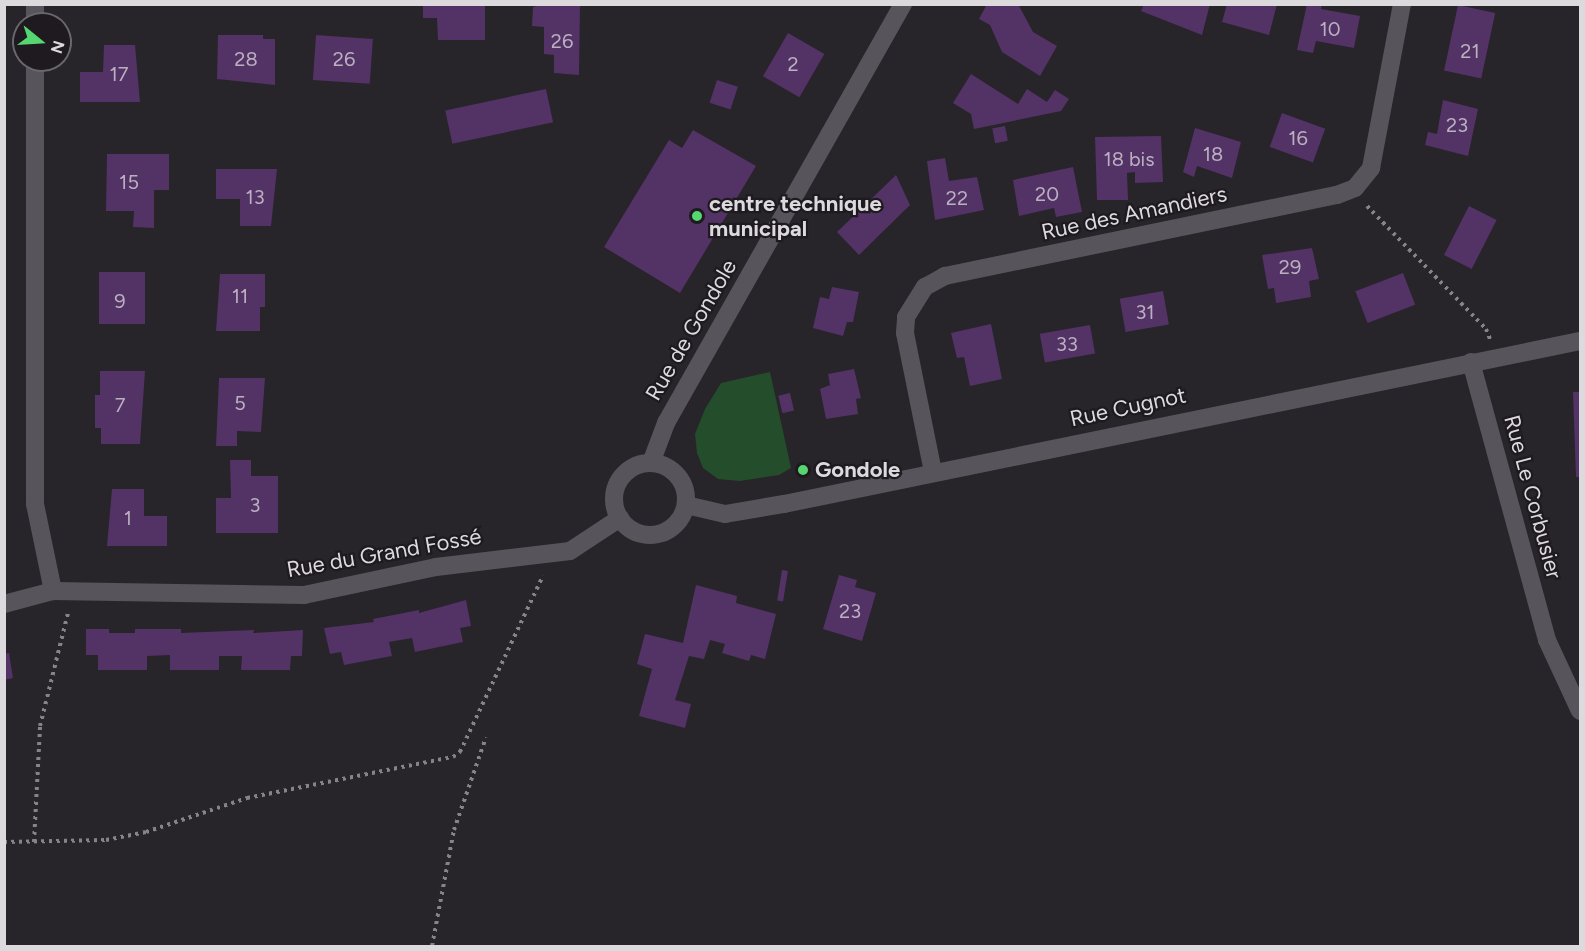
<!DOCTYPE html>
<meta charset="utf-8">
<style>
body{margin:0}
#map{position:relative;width:1585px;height:951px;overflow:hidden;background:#27242a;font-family:Figtree,sans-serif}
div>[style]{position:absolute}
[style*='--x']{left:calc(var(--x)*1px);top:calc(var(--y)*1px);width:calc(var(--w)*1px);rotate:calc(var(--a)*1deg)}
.green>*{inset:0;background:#244d2b}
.building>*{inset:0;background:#533266;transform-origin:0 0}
.path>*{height:4px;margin-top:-2px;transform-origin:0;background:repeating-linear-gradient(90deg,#878489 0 3px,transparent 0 7.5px)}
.minor>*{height:18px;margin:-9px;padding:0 9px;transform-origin:9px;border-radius:9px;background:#58545b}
.minor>.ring{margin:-9px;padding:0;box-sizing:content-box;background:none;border:18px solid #58545b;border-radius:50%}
.dots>*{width:16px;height:16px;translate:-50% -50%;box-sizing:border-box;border:3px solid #1e1a20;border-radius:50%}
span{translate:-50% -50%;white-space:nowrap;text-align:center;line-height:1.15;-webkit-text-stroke:4.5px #1e1a20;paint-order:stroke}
.number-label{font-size:20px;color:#bab0c0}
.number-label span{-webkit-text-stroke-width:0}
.poi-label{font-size:22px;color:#dddade;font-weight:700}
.left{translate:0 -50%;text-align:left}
.street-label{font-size:22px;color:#dddade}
.frame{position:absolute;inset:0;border:6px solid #dddade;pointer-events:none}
.north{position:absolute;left:12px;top:12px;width:60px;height:60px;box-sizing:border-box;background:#1e1a20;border:2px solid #6a676c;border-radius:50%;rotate:108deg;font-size:16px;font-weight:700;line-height:24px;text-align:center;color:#dddade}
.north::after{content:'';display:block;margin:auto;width:21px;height:27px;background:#55d671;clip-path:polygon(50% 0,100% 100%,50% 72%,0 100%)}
</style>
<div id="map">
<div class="green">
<div style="clip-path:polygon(770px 372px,791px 468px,779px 475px,740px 481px,718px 479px,703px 468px,697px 453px,695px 434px,705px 409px,721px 383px)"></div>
</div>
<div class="building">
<div style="clip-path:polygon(423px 4px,485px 4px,485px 40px,438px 40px,437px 18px,423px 18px)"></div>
<div style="clip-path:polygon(545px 4px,580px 4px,579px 75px,554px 73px,554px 55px,544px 54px,544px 27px,532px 26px,533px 7px)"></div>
<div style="clip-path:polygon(987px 4px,1018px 4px,1033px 32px,1057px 46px,1040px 76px,1002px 52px,990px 25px,979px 19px)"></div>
<div style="clip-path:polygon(1144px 4px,1210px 4px,1202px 35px,1141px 11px)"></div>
<div style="clip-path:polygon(1227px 4px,1277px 4px,1269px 35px,1222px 22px)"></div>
<div style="clip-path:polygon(1307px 4px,1322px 4px,1321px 9px,1360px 16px,1354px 48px,1316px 41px,1313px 53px,1297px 50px)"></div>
<div style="left:1458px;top:5px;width:38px;height:67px;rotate:12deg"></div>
<div style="left:788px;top:33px;width:42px;height:50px;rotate:30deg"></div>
<div style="clip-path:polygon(218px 35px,263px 35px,263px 39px,275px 39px,275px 85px,217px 79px)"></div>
<div style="left:316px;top:35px;width:57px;height:45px;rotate:4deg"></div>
<div style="clip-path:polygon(104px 45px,135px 45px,140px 102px,80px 102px,80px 72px,103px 72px)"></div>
<div style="clip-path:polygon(971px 74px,1018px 104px,1027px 89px,1047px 102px,1055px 90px,1069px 99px,1061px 111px,974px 129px,971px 114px,953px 103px)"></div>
<div style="left:717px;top:80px;width:22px;height:24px;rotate:18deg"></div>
<div style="left:546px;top:89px;width:34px;height:103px;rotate:78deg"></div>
<div style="clip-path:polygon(1443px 100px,1478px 109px,1468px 156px,1425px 145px,1428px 132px,1437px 134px)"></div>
<div style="left:1282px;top:113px;width:46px;height:36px;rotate:20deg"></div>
<div style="left:1005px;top:126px;width:15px;height:13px;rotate:79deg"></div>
<div style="clip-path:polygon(1195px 128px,1241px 142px,1232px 178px,1197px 166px,1194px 177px,1183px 172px)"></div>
<div style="clip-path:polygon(693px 130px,756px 166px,680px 293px,604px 247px,669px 140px,682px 148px)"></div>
<div style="clip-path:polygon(1161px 136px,1163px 182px,1135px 183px,1135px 172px,1127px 173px,1128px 200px,1097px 200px,1095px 137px)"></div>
<div style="clip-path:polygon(107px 154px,169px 154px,169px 190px,154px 190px,154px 228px,133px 227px,134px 211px,106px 211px)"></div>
<div style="clip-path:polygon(945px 158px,949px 181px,977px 177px,984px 210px,935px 220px,927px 161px)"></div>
<div style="clip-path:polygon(1073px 167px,1082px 212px,1056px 217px,1054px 208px,1019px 216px,1013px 180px)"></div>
<div style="clip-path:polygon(216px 169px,277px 169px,271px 226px,240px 226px,240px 199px,216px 199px)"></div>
<div style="clip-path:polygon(896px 175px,910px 205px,859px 255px,837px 232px)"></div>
<div style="left:1469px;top:206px;width:31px;height:55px;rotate:27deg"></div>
<div style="clip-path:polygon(1312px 248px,1319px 279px,1309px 281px,1311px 297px,1276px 303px,1274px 288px,1268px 289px,1262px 255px)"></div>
<div style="left:99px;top:272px;width:46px;height:52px"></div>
<div style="left:1403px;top:273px;width:34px;height:51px;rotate:69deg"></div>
<div style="clip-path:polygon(220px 274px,265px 274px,265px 307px,260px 307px,260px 331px,216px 331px)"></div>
<div style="clip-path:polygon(832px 287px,859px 292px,853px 322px,847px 322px,843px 336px,813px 328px,820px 297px,829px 299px)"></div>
<div style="left:1163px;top:291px;width:34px;height:44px;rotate:80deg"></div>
<div style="clip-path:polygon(991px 324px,1002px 379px,970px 386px,964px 357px,957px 358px,951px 333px)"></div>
<div style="left:1090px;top:325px;width:29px;height:51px;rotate:80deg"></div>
<div style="clip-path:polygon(854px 369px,861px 398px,856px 399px,858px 414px,826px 419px,820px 389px,830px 385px,828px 374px)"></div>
<div style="clip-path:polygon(100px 371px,145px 371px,140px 444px,101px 444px,101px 428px,95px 428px,95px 395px,100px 395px)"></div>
<div style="clip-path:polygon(219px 378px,265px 378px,261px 432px,237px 431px,237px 446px,216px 446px)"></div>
<div style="clip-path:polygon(1573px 392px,1580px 392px,1580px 477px,1576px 477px)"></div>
<div style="left:790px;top:393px;width:18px;height:12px;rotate:77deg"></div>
<div style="clip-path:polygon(230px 460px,251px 460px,251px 476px,278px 476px,278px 533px,216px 533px,216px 498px,231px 498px)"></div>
<div style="clip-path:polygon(112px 489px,144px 489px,144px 516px,167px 516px,167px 546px,107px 546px)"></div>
<div style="left:782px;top:570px;width:6px;height:31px;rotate:9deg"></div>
<div style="clip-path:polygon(839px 575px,857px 580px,855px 587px,876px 593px,862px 641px,823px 629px)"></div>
<div style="clip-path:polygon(696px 585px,737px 596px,736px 603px,776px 614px,765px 659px,751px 655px,749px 661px,722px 653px,725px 644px,710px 640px,704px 659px,689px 656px,675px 700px,691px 704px,685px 728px,639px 716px,652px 669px,637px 664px,645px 634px,683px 643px)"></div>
<div style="clip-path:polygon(466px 600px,471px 626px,460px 628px,463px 642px,415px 652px,412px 638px,389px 642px,392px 656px,344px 665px,341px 652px,330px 654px,324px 628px,374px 622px,373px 619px,419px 610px,419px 613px)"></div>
<div style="clip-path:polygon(86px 629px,109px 629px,109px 633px,135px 633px,135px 629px,181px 629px,181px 633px,254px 630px,253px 633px,303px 630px,302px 656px,291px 656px,290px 670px,241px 670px,242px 656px,219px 656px,219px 670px,170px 670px,170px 655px,147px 656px,147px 670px,98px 670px,98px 655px,86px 655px)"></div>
<div style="clip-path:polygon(9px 653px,13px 678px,4px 680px,4px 654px)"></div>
</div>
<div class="path">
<div style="--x:1367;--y:206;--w:171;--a:45.9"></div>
<div style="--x:1486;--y:329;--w:11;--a:68"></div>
<div style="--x:4;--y:842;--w:102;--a:-1.1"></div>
<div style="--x:106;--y:840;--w:41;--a:-11.3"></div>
<div style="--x:146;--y:832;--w:107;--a:-18.6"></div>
<div style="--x:247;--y:798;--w:210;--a:-11.3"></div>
<div style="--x:453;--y:757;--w:9;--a:-36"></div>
<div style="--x:460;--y:752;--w:195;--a:-64.8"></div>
<div style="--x:34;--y:842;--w:116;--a:-87"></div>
<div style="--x:40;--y:726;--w:116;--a:-76.1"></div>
<div style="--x:432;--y:946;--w:118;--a:-79.3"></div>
<div style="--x:454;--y:830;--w:98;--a:-71"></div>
</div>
<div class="minor">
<div style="--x:35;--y:4;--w:20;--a:90"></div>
<div style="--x:35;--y:60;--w:444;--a:90"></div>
<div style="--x:35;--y:504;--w:89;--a:78.3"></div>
<div style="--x:1471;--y:362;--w:288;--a:74.7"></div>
<div style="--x:1547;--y:640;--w:78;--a:65.1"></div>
<div style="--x:651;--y:463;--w:43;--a:-69.4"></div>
<div style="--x:666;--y:423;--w:481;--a:-60.5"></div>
<div class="ring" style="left:614px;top:463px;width:54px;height:54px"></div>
<div style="--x:933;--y:472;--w:142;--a:-101.4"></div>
<div style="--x:905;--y:333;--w:16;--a:-86"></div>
<div style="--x:906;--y:317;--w:36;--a:-58"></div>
<div style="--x:925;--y:287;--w:23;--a:-29"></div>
<div style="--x:945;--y:276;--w:400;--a:-11.7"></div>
<div style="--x:1337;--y:195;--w:19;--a:-21"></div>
<div style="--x:1355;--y:188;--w:26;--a:-51"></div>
<div style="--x:1371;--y:168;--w:167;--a:-79.3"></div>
<div style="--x:686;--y:505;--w:40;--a:13"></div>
<div style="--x:725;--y:514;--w:60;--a:-9.6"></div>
<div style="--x:784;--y:504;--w:813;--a:-11.57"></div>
<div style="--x:4;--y:604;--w:51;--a:-14.9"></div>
<div style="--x:53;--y:591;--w:251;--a:0.9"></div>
<div style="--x:304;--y:595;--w:135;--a:-12"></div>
<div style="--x:436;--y:567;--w:135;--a:-6.8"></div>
<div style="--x:570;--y:551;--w:60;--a:-33.4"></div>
</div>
<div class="dots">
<div style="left:697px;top:216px;background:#55d671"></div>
<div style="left:803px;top:470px;background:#55d671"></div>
</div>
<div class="number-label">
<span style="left:1330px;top:29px">10</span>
<span style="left:562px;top:41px">26</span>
<span style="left:1470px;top:51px">21</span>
<span style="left:246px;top:59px">28</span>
<span style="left:344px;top:59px">26</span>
<span style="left:793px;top:64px">2</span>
<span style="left:119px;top:74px">17</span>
<span style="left:1457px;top:125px">23</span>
<span style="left:1298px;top:138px">16</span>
<span style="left:1213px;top:154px">18</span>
<span style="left:1129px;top:159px">18 bis</span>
<span style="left:129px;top:182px">15</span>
<span style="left:1047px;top:194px">20</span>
<span style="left:255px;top:197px">13</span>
<span style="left:957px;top:198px">22</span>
<span style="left:1290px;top:267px">29</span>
<span style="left:240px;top:296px">11</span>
<span style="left:120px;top:301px">9</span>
<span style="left:1145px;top:312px">31</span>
<span style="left:1067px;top:344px">33</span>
<span style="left:240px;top:403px">5</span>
<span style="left:120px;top:405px">7</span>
<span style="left:255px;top:505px">3</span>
<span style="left:128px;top:518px">1</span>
<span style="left:850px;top:611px">23</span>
</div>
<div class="poi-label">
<span class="left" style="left:709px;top:216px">centre technique<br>municipal</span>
<span class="left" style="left:815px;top:470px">Gondole</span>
</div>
<div class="street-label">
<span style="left:1134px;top:213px;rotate:-12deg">Rue des Amandiers</span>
<span style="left:691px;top:330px;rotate:-60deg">Rue de Gondole</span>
<span style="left:1128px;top:407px;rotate:-12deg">Rue Cugnot</span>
<span style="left:1533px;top:497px;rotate:75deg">Rue Le Corbusier</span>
<span style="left:384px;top:553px;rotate:-10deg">Rue du Grand Fossé</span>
</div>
<div class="frame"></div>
<div class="north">N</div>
</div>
